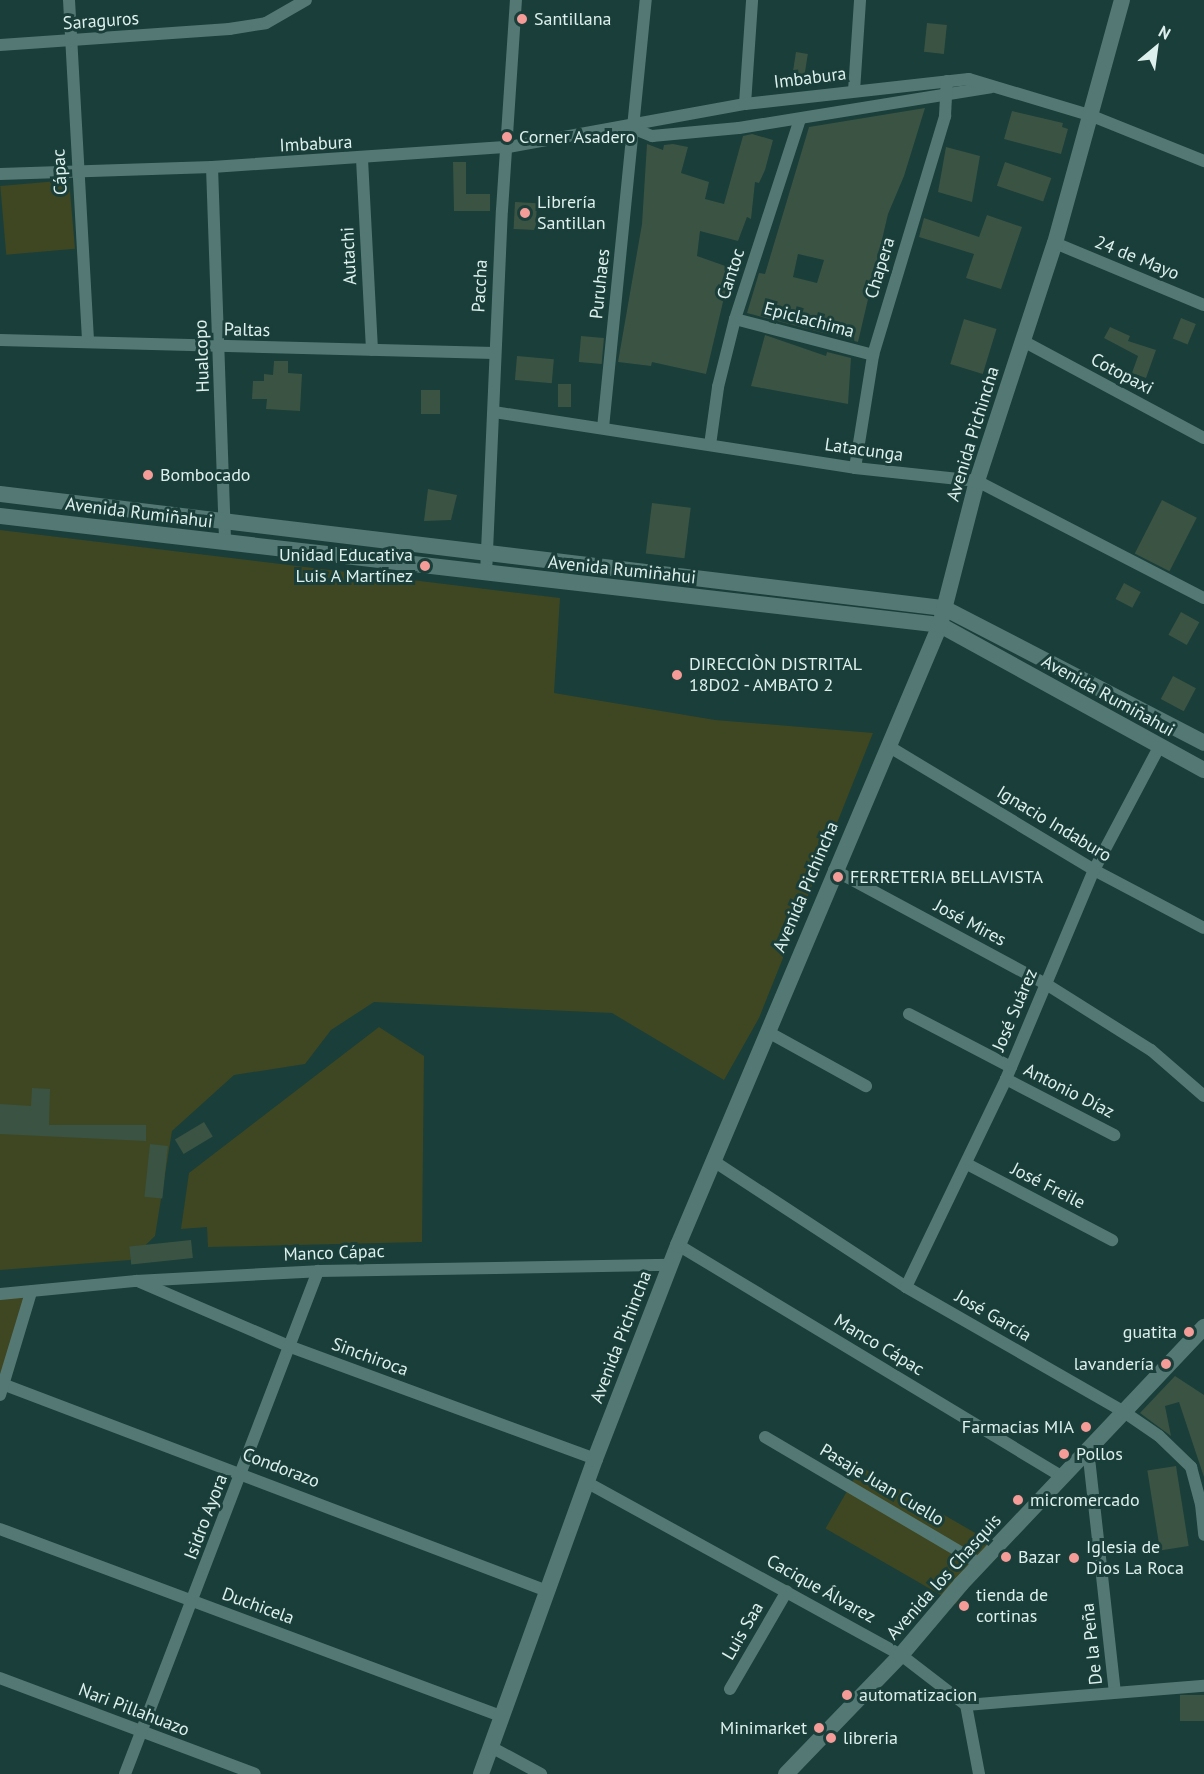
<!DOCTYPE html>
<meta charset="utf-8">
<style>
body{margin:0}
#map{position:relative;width:1204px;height:1774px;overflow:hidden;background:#1a3e3a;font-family:"PT Sans",sans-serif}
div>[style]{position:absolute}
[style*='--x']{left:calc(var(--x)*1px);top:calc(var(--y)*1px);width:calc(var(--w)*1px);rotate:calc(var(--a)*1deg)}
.green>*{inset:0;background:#3e4721;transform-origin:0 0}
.building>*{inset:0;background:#3b5342;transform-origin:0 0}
.street>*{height:12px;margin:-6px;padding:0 6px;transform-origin:6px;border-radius:6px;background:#547974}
.secondary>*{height:16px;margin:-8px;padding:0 8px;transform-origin:8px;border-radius:8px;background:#547974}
.dots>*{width:16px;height:16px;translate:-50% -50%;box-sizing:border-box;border:3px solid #1a3e3a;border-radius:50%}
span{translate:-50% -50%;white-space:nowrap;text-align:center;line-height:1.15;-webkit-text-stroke:6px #1a3e3a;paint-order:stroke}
.poi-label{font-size:18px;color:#ddf0ed}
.left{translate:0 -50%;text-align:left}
.right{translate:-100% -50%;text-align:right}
.street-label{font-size:18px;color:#ddf0ed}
.north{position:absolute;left:1126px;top:18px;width:60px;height:60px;-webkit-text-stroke:4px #1a3e3a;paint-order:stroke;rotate:29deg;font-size:16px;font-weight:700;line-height:24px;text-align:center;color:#ddf0ed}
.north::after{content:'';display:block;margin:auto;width:21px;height:27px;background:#ddf0ed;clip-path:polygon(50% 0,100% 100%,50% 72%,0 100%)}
</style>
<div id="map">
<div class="green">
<div style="left:69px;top:180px;width:69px;height:69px;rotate:85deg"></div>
<div style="clip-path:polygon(0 530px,560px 598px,554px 693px,715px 720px,873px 733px,759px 1018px,724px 1080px,612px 1013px,374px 1002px,331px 1030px,305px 1064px,234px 1075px,172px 1131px,155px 1236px,130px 1260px,0 1270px)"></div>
<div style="clip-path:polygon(379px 1027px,424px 1056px,422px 1242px,208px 1247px,207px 1227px,181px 1229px,189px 1173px)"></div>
<div style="clip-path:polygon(25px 1295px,0 1379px,0 1297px)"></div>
<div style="left:861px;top:1467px;width:151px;height:71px;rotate:30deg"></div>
</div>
<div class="building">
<div style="left:927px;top:23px;width:20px;height:29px;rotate:6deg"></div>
<div style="left:796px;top:52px;width:12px;height:30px;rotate:9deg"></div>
<div style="clip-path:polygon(evenodd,925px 108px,904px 176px,888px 214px,858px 342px,747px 313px,759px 273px,765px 274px,809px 127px,925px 108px,798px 254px,824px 260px,817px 283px,793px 277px,798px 254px)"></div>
<div style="clip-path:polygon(1012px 111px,1063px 123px,1062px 127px,1068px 129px,1061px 154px,1004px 139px)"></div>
<div style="clip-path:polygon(752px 134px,773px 140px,765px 170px,759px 183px,755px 182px,751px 219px,747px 217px,738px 241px,700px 231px,697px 256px,731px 268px,706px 374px,652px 362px,651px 366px,618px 362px,642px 224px,647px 144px,663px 150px,664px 145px,673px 144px,688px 147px,681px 173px,709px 182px,705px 199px,724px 204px,743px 136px)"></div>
<div style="clip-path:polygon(946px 147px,980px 156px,972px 202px,938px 192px)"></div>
<div style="clip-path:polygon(453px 162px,466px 162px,466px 194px,490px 194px,490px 211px,454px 211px)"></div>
<div style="left:1005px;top:162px;width:49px;height:25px;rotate:19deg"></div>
<div style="left:515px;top:202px;width:22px;height:27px;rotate:3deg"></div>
<div style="clip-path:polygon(987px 215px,1022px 227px,1001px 289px,966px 278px,974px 254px,919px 237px,924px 218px,979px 237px)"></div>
<div style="left:1181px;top:318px;width:16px;height:22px;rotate:22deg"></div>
<div style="left:964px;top:319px;width:34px;height:47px;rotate:17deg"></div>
<div style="clip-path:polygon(1110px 327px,1130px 336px,1128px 341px,1156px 350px,1146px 378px,1132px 373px,1138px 356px,1104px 338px)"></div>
<div style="clip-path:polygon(765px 335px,826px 356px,827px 352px,851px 358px,848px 404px,751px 386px)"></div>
<div style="left:581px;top:336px;width:23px;height:26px;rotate:5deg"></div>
<div style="left:517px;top:356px;width:37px;height:24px;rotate:5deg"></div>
<div style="clip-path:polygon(274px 361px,288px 361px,288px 373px,302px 374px,300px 411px,266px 409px,267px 399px,252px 399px,253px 381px,264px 381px,264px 374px,273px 375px)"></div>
<div style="left:558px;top:384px;width:13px;height:23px"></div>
<div style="left:421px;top:390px;width:19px;height:24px"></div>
<div style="clip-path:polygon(428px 489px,457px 495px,451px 520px,424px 521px)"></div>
<div style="left:1162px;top:500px;width:39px;height:60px;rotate:27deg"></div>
<div style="left:652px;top:503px;width:39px;height:51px;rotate:7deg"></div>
<div style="left:1124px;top:583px;width:19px;height:18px;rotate:28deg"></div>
<div style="left:1181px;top:612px;width:21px;height:26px;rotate:29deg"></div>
<div style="left:1173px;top:676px;width:26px;height:26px;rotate:28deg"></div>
<div style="clip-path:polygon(32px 1088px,50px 1089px,49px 1125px,146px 1125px,146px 1141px,0 1134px,0 1104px,31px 1106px)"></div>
<div style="left:204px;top:1122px;width:17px;height:34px;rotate:59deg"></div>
<div style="left:150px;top:1144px;width:18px;height:53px;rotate:6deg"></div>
<div style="left:191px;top:1240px;width:18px;height:62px;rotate:84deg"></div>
<div style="clip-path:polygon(1175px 1376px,1204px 1395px,1204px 1477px,1179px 1402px,1165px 1406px,1171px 1436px,1140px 1413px)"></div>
<div style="left:1176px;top:1466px;width:81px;height:29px;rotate:81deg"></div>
<div style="left:1204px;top:1695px;width:26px;height:24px;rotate:90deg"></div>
</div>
<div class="street">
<div style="--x:69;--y:0;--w:342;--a:86.8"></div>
<div style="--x:0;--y:45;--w:230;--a:-4"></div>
<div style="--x:229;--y:29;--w:37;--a:-9"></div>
<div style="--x:266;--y:23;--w:46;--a:-29.9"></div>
<div style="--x:854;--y:91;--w:91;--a:-86.2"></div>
<div style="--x:745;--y:104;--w:104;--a:-86.1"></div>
<div style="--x:632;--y:128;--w:22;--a:22"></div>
<div style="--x:652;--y:136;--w:87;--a:-5.3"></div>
<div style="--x:739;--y:128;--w:255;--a:-9.2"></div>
<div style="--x:362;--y:159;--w:191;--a:87"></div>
<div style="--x:212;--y:167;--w:376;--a:88"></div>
<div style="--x:0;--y:174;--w:212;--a:-1.9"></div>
<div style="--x:212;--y:167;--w:297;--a:-3.9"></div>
<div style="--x:508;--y:147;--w:241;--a:-10.3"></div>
<div style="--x:745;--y:104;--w:225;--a:-6.4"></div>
<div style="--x:969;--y:79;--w:128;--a:16.7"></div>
<div style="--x:1092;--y:116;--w:121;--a:21.9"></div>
<div style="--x:1055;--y:243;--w:161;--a:22.6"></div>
<div style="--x:735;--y:319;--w:143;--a:14.6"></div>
<div style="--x:0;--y:340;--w:494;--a:1.5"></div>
<div style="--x:1023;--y:341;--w:205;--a:28.2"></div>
<div style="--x:494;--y:412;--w:365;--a:8.8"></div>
<div style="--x:855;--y:468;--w:123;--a:6.1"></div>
<div style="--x:977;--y:481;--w:255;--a:27.3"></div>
<div style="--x:603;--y:428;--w:430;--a:-84.3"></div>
<div style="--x:710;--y:445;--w:59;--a:-82.1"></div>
<div style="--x:718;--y:387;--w:70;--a:-76"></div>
<div style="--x:735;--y:319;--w:210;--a:-72"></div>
<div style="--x:855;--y:468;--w:114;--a:-80.9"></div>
<div style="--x:873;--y:355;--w:250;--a:-73.2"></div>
<div style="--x:945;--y:116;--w:35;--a:-87"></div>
<div style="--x:486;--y:574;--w:364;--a:-87.5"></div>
<div style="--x:502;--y:210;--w:210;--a:-86.2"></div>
<div style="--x:888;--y:746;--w:240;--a:31"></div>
<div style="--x:1094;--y:870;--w:124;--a:27.8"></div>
<div style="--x:834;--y:870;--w:241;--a:28.3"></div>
<div style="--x:1046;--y:984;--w:124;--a:32.2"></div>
<div style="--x:1151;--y:1050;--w:70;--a:41"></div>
<div style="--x:909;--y:1014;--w:115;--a:27.5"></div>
<div style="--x:768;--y:1032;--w:112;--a:28.9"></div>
<div style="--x:1006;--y:1079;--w:122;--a:27.4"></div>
<div style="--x:715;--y:1162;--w:228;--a:33.2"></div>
<div style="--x:906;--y:1287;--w:251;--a:29.8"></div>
<div style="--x:1124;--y:1412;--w:42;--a:34.4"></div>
<div style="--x:1159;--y:1436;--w:45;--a:44.1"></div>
<div style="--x:1191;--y:1467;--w:38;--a:75"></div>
<div style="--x:1201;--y:1504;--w:31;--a:84"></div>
<div style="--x:967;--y:1164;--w:164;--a:27.7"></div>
<div style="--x:678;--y:1245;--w:447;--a:31.1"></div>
<div style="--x:140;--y:1282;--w:164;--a:23.3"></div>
<div style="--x:291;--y:1347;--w:324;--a:20.2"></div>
<div style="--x:906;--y:1287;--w:231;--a:-64.3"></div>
<div style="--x:1006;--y:1079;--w:227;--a:-67.2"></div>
<div style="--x:1094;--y:870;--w:139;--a:-62.1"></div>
<div style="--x:0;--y:1294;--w:137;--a:-5.5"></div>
<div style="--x:136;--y:1281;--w:182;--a:-3.1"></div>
<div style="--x:318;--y:1271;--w:352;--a:-1"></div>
<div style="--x:0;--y:1383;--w:585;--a:20.82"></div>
<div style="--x:0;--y:1395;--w:108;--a:-73.2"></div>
<div style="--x:765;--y:1437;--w:251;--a:30.5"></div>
<div style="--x:1088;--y:1449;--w:244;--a:83.7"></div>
<div style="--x:588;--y:1483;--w:357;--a:28.8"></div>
<div style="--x:901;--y:1655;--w:82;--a:37.6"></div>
<div style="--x:966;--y:1705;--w:70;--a:79.3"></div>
<div style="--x:0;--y:1529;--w:537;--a:20.49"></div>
<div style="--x:0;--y:1678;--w:272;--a:20.6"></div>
<div style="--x:730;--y:1689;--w:113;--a:-59.8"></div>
<div style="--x:966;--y:1705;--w:239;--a:-4.6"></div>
<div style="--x:491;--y:1747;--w:57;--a:28.4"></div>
<div style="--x:125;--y:1774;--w:539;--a:-69.01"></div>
</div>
<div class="secondary">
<div style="--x:0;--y:494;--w:951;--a:6.89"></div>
<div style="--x:944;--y:608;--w:293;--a:27.4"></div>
<div style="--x:0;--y:516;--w:946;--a:6.61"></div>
<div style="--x:940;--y:625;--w:301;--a:28.8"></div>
<div style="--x:481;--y:1774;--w:335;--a:-70.1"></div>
<div style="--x:595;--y:1459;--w:230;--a:-68.8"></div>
<div style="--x:678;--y:1245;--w:673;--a:-67.09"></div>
<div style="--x:940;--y:625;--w:149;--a:-75.6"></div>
<div style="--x:977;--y:481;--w:250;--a:-71.9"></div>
<div style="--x:1055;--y:243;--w:252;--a:-74.6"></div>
<div style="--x:786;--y:1774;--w:165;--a:-46"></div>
<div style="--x:901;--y:1655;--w:93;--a:-49.8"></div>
<div style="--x:961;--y:1584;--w:354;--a:-46.6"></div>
</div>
<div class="dots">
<div style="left:522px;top:19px;background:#f59b98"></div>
<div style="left:507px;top:137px;background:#f59b98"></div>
<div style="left:525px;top:213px;background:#f59b98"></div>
<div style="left:148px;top:475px;background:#f59b98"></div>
<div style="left:425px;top:566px;background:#f59b98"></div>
<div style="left:677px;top:675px;background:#f59b98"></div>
<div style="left:838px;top:877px;background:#f59b98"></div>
<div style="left:1189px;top:1332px;background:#f59b98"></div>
<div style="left:1166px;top:1364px;background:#f59b98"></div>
<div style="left:1086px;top:1427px;background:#f59b98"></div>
<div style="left:1064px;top:1454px;background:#f59b98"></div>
<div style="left:1018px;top:1500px;background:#f59b98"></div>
<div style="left:1006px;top:1557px;background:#f59b98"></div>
<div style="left:1074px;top:1558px;background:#f59b98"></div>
<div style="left:964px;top:1606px;background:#f59b98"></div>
<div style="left:847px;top:1695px;background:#f59b98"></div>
<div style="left:819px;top:1728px;background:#f59b98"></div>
<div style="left:831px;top:1738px;background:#f59b98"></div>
</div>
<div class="poi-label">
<span class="left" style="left:534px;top:19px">Santillana</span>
<span class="left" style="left:519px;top:137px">Corner Asadero</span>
<span class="left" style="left:537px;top:213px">Librería<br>Santillan</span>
<span class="left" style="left:160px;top:475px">Bombocado</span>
<span class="right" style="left:413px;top:566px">Unidad Educativa<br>Luis A Martínez</span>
<span class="left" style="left:689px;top:675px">DIRECCIÒN DISTRITAL<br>18D02 - AMBATO 2</span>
<span class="left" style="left:850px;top:877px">FERRETERIA BELLAVISTA</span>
<span class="right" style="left:1177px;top:1332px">guatita</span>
<span class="right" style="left:1154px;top:1364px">lavandería</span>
<span class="right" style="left:1074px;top:1427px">Farmacias MIA</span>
<span class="left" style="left:1076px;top:1454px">Pollos</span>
<span class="left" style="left:1030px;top:1500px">micromercado</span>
<span class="left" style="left:1086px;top:1558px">Iglesia de<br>Dios La Roca</span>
<span class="left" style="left:1018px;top:1557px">Bazar</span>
<span class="left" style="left:976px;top:1606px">tienda de<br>cortinas</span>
<span class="left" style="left:859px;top:1695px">automatizacion</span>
<span class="right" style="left:807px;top:1728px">Minimarket</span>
<span class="left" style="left:843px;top:1738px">libreria</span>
</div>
<div class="street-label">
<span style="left:101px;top:21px;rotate:-4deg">Saraguros</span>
<span style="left:810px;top:78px;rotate:-7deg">Imbabura</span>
<span style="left:316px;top:144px;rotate:-3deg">Imbabura</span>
<span style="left:60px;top:172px;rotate:-93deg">Cápac</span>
<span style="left:349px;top:256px;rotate:-93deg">Autachi</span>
<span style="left:1137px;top:258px;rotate:22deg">24 de Mayo</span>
<span style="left:880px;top:268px;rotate:-73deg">Chapera</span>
<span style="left:731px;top:274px;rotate:-72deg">Cantoc</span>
<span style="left:600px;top:284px;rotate:-84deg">Puruhaes</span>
<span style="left:480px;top:286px;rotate:-87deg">Paccha</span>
<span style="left:809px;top:320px;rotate:15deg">Epiclachima</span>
<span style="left:247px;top:330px;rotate:1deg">Paltas</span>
<span style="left:202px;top:356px;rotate:-92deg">Hualcopo</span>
<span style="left:1122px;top:374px;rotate:28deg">Cotopaxi</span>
<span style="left:973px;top:434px;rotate:-73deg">Avenida Pichincha</span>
<span style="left:864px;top:450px;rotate:8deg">Latacunga</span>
<span style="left:139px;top:513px;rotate:7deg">Avenida Rumiñahui</span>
<span style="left:622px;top:570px;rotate:6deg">Avenida Rumiñahui</span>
<span style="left:1108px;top:696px;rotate:29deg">Avenida Rumiñahui</span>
<span style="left:1054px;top:824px;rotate:31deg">Ignacio Indaburo</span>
<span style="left:806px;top:887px;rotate:-67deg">Avenida Pichincha</span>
<span style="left:970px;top:923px;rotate:28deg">José Mires</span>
<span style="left:1015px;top:1010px;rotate:-67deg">José Suárez</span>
<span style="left:1069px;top:1091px;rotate:27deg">Antonio Díaz</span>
<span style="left:1048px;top:1186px;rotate:27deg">José Freile</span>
<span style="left:334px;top:1253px;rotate:-2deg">Manco Cápac</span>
<span style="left:993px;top:1316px;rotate:30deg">José García</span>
<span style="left:621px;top:1337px;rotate:-69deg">Avenida Pichincha</span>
<span style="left:879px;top:1345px;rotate:31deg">Manco Cápac</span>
<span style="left:370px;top:1357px;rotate:20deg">Sinchiroca</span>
<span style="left:281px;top:1468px;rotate:21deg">Condorazo</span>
<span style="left:882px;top:1485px;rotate:31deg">Pasaje Juan Cuello</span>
<span style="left:206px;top:1517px;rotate:-69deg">Isidro Ayora</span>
<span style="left:944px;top:1577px;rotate:-48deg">Avenida los Chasquis</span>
<span style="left:821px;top:1589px;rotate:29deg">Cacique Álvarez</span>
<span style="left:258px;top:1606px;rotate:20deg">Duchicela</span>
<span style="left:743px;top:1631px;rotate:-60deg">Luis Saa</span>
<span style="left:1092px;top:1644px;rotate:-96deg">De la Peña</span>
<span style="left:134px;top:1710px;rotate:21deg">Nari Pillahuazo</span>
</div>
<div class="north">N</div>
</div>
